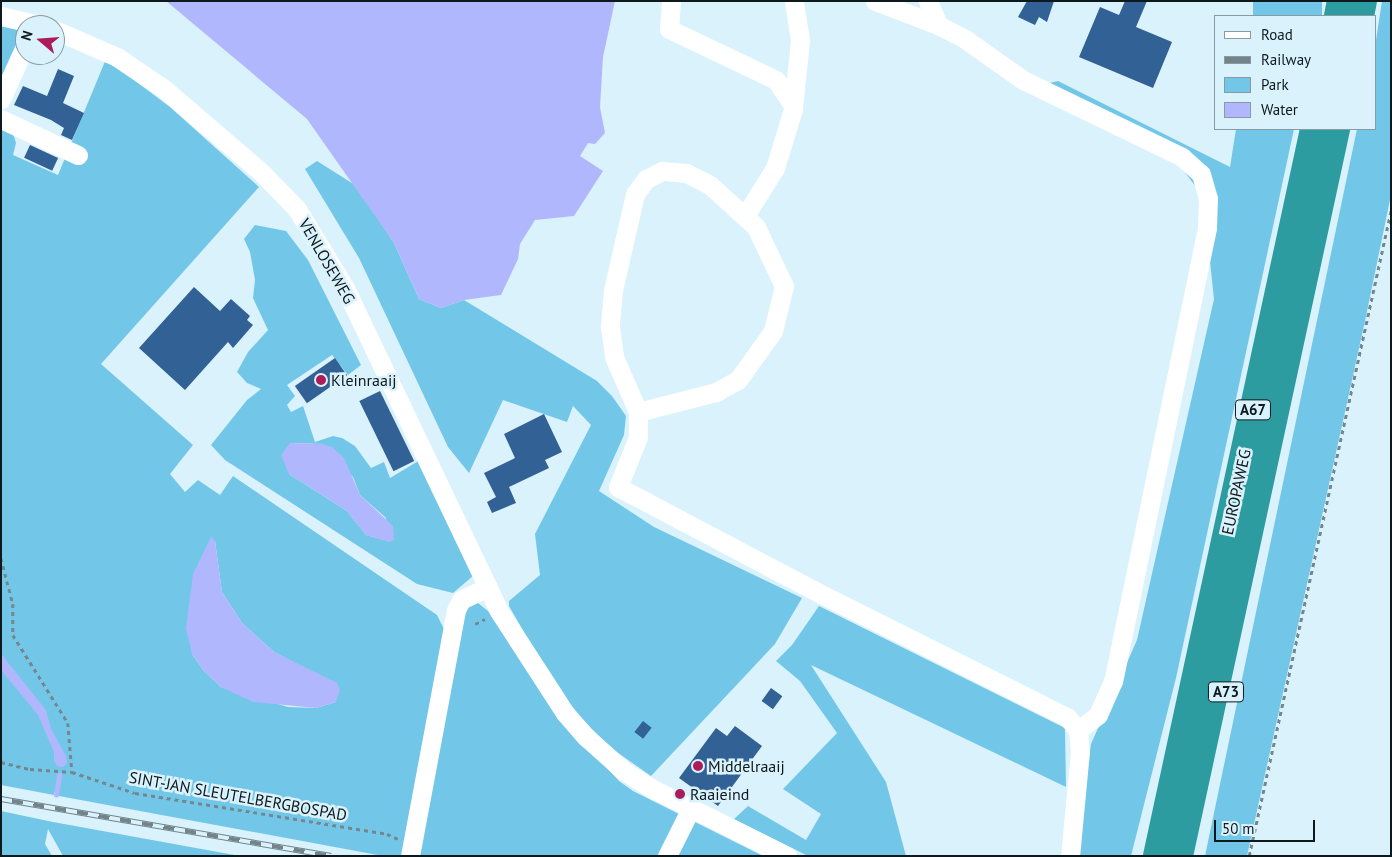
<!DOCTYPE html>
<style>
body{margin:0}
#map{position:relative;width:1392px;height:857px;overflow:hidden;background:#daf2fc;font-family:"PT Sans",sans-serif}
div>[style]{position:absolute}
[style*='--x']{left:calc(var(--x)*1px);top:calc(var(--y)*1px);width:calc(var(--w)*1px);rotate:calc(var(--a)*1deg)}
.green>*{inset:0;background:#72c7e9;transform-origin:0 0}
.water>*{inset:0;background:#b1b7fd}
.stream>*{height:4.5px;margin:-2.25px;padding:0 2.25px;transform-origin:2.25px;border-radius:2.25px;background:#b1b7fd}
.building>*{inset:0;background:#326196;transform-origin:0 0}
.path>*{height:2.5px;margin-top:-1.25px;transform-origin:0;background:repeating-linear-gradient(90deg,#75878e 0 4px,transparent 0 8px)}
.minor>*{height:19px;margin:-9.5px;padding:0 9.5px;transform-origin:9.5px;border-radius:9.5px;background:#fff}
.highway>*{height:28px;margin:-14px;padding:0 14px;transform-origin:14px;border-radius:14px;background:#2d9ca0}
.rail>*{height:5.5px;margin-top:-2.75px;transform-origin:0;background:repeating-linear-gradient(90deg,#daf2fc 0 11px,#72838a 0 22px);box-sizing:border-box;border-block:1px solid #72838a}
.dots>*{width:14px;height:14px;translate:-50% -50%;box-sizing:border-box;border:2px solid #daf2fc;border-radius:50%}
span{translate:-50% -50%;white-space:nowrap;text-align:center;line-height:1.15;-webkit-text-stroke:5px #daf2fc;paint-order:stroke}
.shield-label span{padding:1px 4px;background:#daf2fc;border:1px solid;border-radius:4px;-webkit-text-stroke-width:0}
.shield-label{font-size:15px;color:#0e191d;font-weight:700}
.street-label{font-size:16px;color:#0e191d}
.poi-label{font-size:16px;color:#0e191d}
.left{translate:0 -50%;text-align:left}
.frame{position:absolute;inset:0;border:2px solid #0e191d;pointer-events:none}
.legend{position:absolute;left:1214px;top:15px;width:162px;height:115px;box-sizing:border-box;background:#daf2fc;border:1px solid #889ba3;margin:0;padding:6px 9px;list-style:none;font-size:15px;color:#0e191d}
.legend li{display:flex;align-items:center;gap:10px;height:25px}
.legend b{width:25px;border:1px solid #889ba3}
.north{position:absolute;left:15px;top:15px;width:50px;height:50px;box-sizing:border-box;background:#daf2fc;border:1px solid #889ba3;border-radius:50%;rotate:288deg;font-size:14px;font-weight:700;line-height:20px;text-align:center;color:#0e191d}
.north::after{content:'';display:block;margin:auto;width:18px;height:22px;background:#ab1c58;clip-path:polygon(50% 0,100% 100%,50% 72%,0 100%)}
.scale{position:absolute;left:1214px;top:820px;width:101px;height:22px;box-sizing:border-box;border:2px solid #0e191d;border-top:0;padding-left:6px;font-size:15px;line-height:18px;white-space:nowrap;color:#0e191d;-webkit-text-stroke:4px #daf2fc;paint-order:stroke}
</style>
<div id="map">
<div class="green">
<div style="left:1253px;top:1px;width:69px;height:15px"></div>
<div style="clip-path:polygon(1382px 1px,1391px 1px,1391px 195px,1365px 321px,1247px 856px,1205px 856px,1357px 129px,1376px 129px,1376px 40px)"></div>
<div style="clip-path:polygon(1px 20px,25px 30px,25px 40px,1px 86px)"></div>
<div style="clip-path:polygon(evenodd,106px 59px,170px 107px,259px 187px,101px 364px,193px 445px,170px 474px,185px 492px,198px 480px,220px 495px,233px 476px,437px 615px,444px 629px,403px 856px,383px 856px,59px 796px,59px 793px,54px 792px,54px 795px,1px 785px,1px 660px,4px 658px,1px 654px,1px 127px,13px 133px,16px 143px,13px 155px,58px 175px,106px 59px,215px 541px,222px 592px,242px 623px,274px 652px,304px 668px,336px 702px,316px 708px,288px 707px,221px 687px,204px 671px,192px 654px,215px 541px)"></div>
<div style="clip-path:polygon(1058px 81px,1230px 167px,1236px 129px,1294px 129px,1176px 678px,1131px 856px,1079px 856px,1083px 795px,1091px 744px,1137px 640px,1214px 299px,1203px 196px,1180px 166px,1050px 83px)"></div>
<div style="clip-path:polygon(317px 161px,355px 185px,394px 243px,419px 299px,441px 308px,464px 300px,597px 381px,612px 396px,626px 416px,624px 435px,599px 491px,654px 527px,802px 598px,775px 644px,651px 776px,611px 748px,572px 709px,549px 676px,509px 606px,509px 601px,540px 575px,535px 534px,591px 425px,573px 406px,567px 422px,503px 400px,469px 473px,448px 447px,359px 258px,305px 169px)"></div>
<div style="clip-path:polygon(evenodd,255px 225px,286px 231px,308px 260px,361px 365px,348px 375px,332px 355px,287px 385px,295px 396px,287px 405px,291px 412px,303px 406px,315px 442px,333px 436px,342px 438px,355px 446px,371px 468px,384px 462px,390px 478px,420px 460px,473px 576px,453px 593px,417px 584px,225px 460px,211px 445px,247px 400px,261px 389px,247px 383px,237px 372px,248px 352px,268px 330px,253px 298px,255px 280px,250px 252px,244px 239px,255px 225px,290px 443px,322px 444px,353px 477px,360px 495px,386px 518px,384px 540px,366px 535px,347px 511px,289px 474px,290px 443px)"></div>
<div style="clip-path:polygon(478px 603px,488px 611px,560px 718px,619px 781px,633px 791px,763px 856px,418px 856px,464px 611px,470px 605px)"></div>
<div style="clip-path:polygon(819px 606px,1065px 728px,1066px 787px,811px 665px,886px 782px,906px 856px,808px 856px,734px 819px,748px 806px,806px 840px,821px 814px,783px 789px,837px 733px,800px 681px,776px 661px,792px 645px)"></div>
<div style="clip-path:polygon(1px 811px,53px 822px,240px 856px,63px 856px,48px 829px,45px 844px,52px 856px,1px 856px)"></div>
</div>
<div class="water">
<div style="clip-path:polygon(166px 1px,615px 1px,603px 57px,600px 107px,605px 133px,595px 144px,588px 143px,580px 156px,603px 171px,574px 216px,535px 220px,520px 244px,518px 259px,501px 295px,464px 300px,441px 308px,419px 299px,394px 243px,307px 119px)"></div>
<div style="clip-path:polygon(290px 443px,322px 444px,332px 447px,344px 458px,360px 495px,393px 526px,394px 540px,389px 542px,366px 535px,347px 511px,289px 474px,281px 455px)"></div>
<div style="clip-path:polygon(211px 537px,215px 541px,222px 592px,242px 623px,274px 652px,337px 683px,340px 690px,336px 702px,316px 708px,253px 702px,221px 687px,204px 671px,192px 654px,186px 628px,193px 574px)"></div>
<div style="clip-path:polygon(1px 654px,46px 710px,51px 729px,66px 756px,67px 763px,63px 767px,57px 766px,54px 760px,54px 752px,38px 715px,1px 670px)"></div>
</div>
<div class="stream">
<div style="--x:56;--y:795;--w:20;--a:-81"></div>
</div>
<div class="building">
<div style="clip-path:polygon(1027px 1px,1054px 1px,1047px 22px,1039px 17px,1035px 25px,1018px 17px)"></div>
<div style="clip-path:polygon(1125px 1px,1147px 1px,1136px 27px,1172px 42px,1153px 88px,1079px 57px,1100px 7px,1119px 15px)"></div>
<div style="clip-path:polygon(58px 69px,74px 76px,63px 103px,84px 113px,72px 140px,61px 135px,64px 128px,51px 120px,14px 105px,23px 86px,47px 96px)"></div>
<div style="left:30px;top:145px;width:31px;height:14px;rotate:25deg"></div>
<div style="clip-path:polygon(194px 287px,220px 311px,231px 299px,250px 316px,247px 320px,253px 325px,233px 348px,228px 342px,185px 390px,139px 348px)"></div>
<div style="left:335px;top:358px;width:21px;height:49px;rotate:55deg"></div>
<div style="left:380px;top:391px;width:78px;height:23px;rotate:64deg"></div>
<div style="clip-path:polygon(544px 414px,562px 452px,545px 460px,549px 468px,509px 487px,516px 503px,492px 513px,487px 502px,496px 497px,484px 473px,515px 458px,504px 434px)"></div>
<div style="left:771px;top:688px;width:14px;height:16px;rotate:36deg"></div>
<div style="left:643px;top:721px;width:11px;height:14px;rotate:38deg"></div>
<div style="clip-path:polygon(735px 726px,762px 746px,718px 806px,679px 778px,716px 728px,727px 736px)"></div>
</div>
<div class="path">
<div style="--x:1;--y:558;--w:48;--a:75.4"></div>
<div style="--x:13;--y:604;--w:31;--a:90"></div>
<div style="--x:13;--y:635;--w:104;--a:58"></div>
<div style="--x:68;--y:723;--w:48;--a:85.2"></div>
<div style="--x:475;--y:624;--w:11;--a:-27"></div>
<div style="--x:1;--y:762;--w:30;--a:14"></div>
<div style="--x:30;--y:769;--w:42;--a:4.1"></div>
<div style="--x:72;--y:772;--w:66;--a:18.4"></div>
<div style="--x:135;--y:793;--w:255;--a:9.2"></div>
<div style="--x:387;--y:834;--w:12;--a:24"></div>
<div style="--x:1249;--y:856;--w:661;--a:-77.6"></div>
</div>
<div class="minor">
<div style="--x:671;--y:1;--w:28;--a:94"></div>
<div style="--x:669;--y:29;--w:119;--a:25.5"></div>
<div style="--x:776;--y:80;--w:30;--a:56"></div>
<div style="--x:875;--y:1;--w:67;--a:20.9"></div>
<div style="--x:928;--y:1;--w:26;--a:67"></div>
<div style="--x:938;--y:25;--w:30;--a:27"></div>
<div style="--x:965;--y:39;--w:71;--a:35.3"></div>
<div style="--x:1023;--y:80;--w:177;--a:25.8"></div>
<div style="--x:1182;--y:157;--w:25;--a:42"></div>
<div style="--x:1201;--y:174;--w:25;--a:74"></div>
<div style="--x:1208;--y:198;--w:30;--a:92"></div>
<div style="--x:1207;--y:228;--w:463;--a:101.7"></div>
<div style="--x:1113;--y:681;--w:37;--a:114"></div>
<div style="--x:1098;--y:715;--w:25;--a:143"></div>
<div style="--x:1;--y:16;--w:39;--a:13"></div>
<div style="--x:55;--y:30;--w:68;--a:23.5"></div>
<div style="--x:117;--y:57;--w:55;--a:34"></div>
<div style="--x:163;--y:88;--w:130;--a:40.6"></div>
<div style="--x:262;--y:173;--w:50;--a:45.8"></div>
<div style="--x:297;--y:209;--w:92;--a:58.7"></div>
<div style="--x:345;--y:288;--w:358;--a:64.5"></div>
<div style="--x:499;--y:611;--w:121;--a:57.1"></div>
<div style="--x:565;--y:713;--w:32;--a:49"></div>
<div style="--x:586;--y:737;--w:51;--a:41.8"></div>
<div style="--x:624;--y:771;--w:36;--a:32"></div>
<div style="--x:655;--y:790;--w:148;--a:26.6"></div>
<div style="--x:1;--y:99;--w:58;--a:-65.6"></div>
<div style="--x:1;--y:119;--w:85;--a:25.1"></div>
<div style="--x:745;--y:216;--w:57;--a:-58"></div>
<div style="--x:775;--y:168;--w:62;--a:-73"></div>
<div style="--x:793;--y:109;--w:69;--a:-84.2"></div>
<div style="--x:800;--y:40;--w:39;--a:-99"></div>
<div style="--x:638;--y:412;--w:81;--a:-14.4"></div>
<div style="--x:716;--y:392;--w:25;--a:-29"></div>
<div style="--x:738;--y:380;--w:60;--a:-54.5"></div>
<div style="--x:773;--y:331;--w:46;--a:-76.3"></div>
<div style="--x:784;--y:286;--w:65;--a:-115.4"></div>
<div style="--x:756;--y:227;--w:62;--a:-137.6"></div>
<div style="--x:710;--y:185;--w:27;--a:-153"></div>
<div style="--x:686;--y:173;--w:24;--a:-175"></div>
<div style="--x:662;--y:171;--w:18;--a:153"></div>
<div style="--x:646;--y:179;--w:19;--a:126"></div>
<div style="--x:635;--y:194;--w:98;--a:102.9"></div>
<div style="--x:613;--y:290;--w:37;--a:95"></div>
<div style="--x:610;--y:327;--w:30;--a:82"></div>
<div style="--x:614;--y:357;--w:60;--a:66.4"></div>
<div style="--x:638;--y:412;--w:25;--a:90"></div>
<div style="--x:638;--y:437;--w:54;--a:111.8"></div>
<div style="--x:618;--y:487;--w:225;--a:27.8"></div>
<div style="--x:817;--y:592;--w:280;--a:26.6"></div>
<div style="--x:1067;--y:717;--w:17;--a:50"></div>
<div style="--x:1078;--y:730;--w:21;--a:85"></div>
<div style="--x:1080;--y:751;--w:105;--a:95.4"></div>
<div style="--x:410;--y:856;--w:250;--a:-79.4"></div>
<div style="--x:456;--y:610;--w:11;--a:-63"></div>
<div style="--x:461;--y:600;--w:30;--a:-26"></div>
<div style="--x:667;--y:856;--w:54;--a:-63.4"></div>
</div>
<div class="highway">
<div style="--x:1338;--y:16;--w:15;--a:-79"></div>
<div style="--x:1360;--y:16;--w:15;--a:-79"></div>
<div style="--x:1157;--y:856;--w:744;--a:-77.81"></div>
<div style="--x:1179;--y:856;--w:744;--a:-77.81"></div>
</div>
<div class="rail">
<div style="--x:1;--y:799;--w:335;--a:9.8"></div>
</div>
<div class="dots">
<div style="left:321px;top:380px;background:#ab1c58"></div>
<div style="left:698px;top:766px;background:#ab1c58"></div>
<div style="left:680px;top:794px;background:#ab1c58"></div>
</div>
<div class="shield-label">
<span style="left:1253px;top:410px">A67</span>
<span style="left:1226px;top:692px">A73</span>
</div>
<div class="street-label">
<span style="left:327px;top:261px;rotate:60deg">VENLOSEWEG</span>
<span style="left:1236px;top:492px;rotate:-78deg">EUROPAWEG</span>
<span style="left:238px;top:796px;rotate:10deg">SINT-JAN SLEUTELBERGBOSPAD</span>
</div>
<div class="poi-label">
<span class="left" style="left:331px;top:380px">Kleinraaij</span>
<span class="left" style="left:708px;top:766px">Middelraaij</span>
<span class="left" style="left:690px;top:794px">Raaieind</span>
</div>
<div class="frame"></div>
<ul class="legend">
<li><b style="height:6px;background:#fff"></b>Road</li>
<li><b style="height:6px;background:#72838a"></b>Railway</li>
<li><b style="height:14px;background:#72c7e9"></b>Park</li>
<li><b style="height:14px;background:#b1b7fd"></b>Water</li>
</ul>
<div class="north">N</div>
<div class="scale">50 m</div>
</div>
